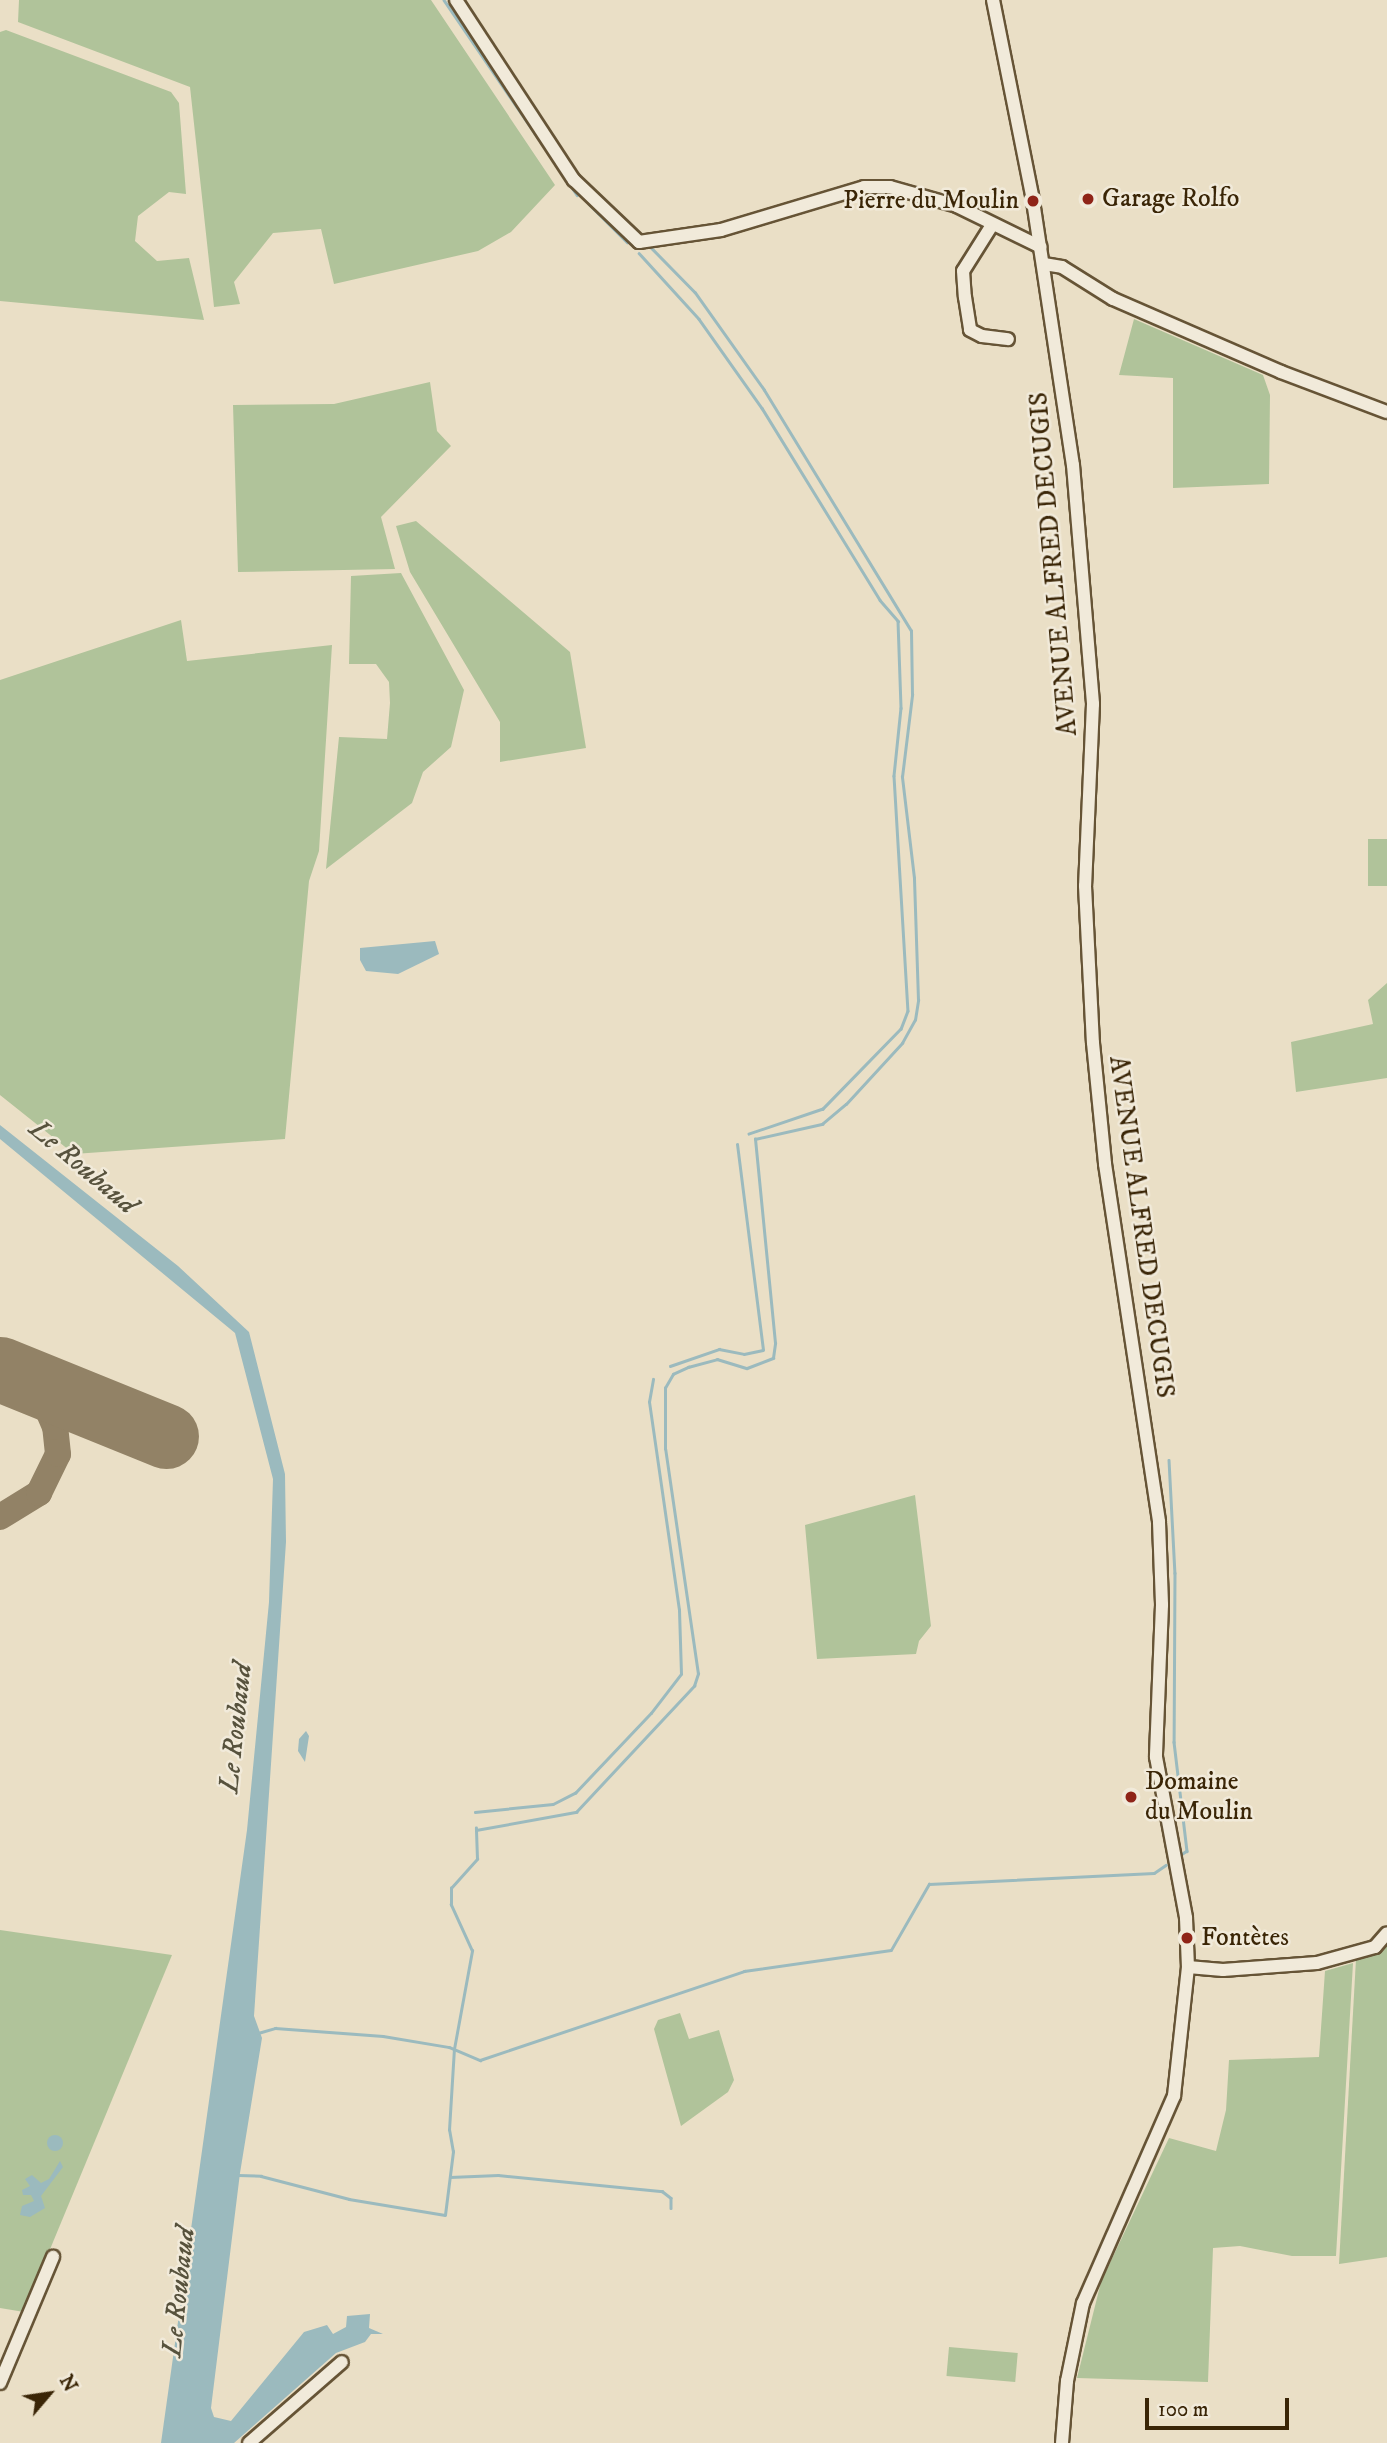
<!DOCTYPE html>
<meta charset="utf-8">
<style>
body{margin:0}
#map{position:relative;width:1387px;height:2443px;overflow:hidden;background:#eadfc6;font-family:"IM FELL DW Pica",serif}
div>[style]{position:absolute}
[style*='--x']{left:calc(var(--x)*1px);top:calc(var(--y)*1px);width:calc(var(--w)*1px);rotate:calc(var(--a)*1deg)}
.green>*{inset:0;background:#b0c39a;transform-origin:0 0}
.water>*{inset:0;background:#9bbabe}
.round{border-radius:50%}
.stream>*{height:2.5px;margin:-1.25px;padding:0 1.25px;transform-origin:1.25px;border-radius:1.25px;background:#9bbabe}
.taxiway>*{height:26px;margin:-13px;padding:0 13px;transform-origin:13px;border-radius:13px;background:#928266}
.runway>*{height:65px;margin:-32.5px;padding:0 32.5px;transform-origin:32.5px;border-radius:32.5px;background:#928266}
.roads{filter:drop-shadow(2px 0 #665436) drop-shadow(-2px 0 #665436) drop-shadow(0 2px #665436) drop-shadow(0 -2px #665436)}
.minor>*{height:12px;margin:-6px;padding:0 6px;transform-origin:6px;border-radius:6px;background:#f1eada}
.dots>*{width:19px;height:19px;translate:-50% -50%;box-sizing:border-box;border:4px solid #f1eada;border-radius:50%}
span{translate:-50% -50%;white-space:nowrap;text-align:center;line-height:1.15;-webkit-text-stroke:5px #f1eada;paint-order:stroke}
.poi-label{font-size:26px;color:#3a2506}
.left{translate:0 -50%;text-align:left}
.right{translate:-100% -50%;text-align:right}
.street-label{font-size:26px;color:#3a2506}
.water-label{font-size:28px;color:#57523d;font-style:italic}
.north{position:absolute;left:14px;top:2359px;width:70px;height:70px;-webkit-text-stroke:5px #f1eada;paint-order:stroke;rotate:61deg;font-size:19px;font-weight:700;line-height:28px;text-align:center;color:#3a2506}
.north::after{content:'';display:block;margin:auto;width:24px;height:32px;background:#3a2506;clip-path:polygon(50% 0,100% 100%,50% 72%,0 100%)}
.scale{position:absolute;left:1145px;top:2398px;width:144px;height:32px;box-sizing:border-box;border:4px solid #3a2506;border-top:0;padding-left:9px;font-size:21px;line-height:24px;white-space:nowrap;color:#3a2506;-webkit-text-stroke:5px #f1eada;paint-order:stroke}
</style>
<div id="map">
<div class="green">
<div style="clip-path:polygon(19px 0,431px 0,555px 185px,511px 232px,478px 251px,334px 284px,321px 229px,273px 233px,234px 282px,240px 304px,214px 307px,190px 87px,18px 22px)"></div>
<div style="clip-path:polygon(6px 30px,171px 92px,179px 103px,186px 194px,169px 192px,138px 216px,135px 241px,157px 261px,189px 258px,204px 320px,0 301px,0 32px)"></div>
<div style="clip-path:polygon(1134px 319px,1263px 375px,1270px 395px,1269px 484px,1173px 488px,1173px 378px,1119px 375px)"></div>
<div style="clip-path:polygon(430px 382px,437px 431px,451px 446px,381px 517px,395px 569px,238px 572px,233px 405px,334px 404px)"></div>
<div style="clip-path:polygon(416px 521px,570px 652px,586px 748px,500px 762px,500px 722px,410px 572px,396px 526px)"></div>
<div style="clip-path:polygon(401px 573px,464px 690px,451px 747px,423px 772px,412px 803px,326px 869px,339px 737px,387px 739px,390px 703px,389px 682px,376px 664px,349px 664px,351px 576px)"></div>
<div style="clip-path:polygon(181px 620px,187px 661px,332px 645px,319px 851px,309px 881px,285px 1139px,74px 1154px,0 1095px,0 680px)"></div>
<div style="left:1387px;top:839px;width:47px;height:19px;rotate:90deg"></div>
<div style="clip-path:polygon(1387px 983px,1387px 1078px,1296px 1092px,1291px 1042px,1373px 1024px,1368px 1000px)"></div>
<div style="clip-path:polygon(915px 1495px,931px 1626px,919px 1641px,916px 1654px,817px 1659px,805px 1525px)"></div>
<div style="clip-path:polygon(0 1930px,172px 1955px,24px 2312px,0 2308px)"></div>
<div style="clip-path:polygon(1387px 1939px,1387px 2257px,1339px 2264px,1356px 1959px)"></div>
<div style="clip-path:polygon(1353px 1963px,1336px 2256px,1292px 2256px,1240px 2246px,1213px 2248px,1208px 2382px,1077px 2378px,1101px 2282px,1169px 2138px,1216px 2151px,1226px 2110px,1229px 2060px,1319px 2057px,1325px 1971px)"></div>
<div style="clip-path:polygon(680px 2013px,689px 2039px,719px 2030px,734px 2080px,728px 2092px,681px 2126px,654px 2029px,658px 2020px)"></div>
<div style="left:949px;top:2347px;width:69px;height:29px;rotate:5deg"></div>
</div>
<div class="water">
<div style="clip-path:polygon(435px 941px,439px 954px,398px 974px,366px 971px,360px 960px,360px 948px)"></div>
<div style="clip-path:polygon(0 1125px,178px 1266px,249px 1332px,285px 1474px,286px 1542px,254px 2016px,262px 2038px,240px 2173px,211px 2408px,214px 2417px,231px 2421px,304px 2332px,327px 2325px,333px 2334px,346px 2327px,347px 2316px,370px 2314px,369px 2328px,383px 2334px,371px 2334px,365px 2342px,336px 2353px,234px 2443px,161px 2443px,247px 1830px,269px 1602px,273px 1479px,235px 1333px,0 1139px)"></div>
<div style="clip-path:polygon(306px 1731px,309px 1736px,305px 1762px,298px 1751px,299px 1739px)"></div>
<div class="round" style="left:47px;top:2135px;width:16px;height:16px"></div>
<div style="clip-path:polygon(60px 2161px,63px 2167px,41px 2196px,45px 2208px,30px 2217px,20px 2215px,22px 2206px,34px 2201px,31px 2195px,23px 2195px,22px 2190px,30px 2186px,25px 2179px,32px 2175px,41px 2183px,49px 2179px)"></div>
</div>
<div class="stream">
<div style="--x:444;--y:0;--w:236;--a:55.7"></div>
<div style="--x:589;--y:204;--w:54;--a:45"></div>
<div style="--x:639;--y:253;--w:89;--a:47.7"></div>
<div style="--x:699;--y:319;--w:109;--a:54.7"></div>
<div style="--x:762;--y:408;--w:225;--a:58.4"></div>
<div style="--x:880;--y:600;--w:28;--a:49"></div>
<div style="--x:898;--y:621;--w:87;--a:88"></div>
<div style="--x:901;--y:708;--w:68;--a:95.9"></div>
<div style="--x:894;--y:776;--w:235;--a:86.6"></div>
<div style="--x:908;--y:1011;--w:19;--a:111"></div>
<div style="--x:901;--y:1029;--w:112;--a:134.3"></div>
<div style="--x:823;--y:1109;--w:78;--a:161.3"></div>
<div style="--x:670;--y:1366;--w:52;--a:-19.1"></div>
<div style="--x:719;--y:1349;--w:25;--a:11"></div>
<div style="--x:744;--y:1354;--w:19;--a:-12"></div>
<div style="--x:763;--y:1350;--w:207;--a:-97.2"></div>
<div style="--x:1169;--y:1460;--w:113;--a:87"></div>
<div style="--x:1175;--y:1573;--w:169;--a:90.3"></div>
<div style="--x:1174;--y:1742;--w:110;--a:83.2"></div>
<div style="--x:1187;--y:1851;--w:7;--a:146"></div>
<div style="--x:475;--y:1812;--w:78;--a:-5.9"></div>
<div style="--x:553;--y:1804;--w:25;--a:-27"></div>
<div style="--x:575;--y:1793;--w:110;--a:-46.5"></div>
<div style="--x:651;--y:1713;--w:49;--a:-52.4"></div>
<div style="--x:681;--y:1674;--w:64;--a:-91.8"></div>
<div style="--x:679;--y:1610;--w:210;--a:-98.2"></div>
<div style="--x:649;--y:1402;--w:23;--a:-80"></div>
<div style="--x:476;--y:1830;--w:102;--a:-10.2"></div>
<div style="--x:576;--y:1812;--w:173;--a:-46.9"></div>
<div style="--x:694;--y:1686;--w:13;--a:-72"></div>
<div style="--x:698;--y:1674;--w:227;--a:-98.3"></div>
<div style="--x:665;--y:1449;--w:61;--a:-90"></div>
<div style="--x:665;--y:1388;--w:16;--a:-60"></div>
<div style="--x:673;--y:1374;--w:17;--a:-25"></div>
<div style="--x:688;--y:1367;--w:30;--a:-15"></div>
<div style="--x:717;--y:1359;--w:31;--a:17"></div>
<div style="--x:747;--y:1368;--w:28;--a:-21"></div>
<div style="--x:773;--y:1358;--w:15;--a:-82"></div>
<div style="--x:775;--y:1343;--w:205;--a:-95.6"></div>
<div style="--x:755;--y:1139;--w:69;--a:-12.6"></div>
<div style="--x:822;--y:1124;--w:31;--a:-40"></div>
<div style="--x:846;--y:1104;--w:83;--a:-47.4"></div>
<div style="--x:902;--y:1043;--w:26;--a:-61"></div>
<div style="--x:915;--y:1020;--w:20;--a:-81"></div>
<div style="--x:918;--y:1000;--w:122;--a:-91.9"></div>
<div style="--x:914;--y:878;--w:102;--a:-96.8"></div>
<div style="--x:902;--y:777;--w:83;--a:-83"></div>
<div style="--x:912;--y:695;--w:64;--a:-90.9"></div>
<div style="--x:911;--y:631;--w:282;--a:-121.4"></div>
<div style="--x:764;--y:390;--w:119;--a:-125.4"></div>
<div style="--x:695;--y:293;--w:67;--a:-134.4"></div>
<div style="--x:258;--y:2033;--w:18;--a:-16"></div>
<div style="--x:275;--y:2028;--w:108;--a:4.2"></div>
<div style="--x:383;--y:2036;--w:67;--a:9.5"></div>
<div style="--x:449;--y:2047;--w:34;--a:23"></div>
<div style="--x:480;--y:2060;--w:279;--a:-18.6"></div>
<div style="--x:744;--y:1971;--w:148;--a:-8.1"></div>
<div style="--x:891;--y:1950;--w:76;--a:-60.1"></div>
<div style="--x:929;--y:1884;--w:225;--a:-2.8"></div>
<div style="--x:1154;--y:1873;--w:14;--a:-34"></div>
<div style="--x:238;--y:2175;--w:23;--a:2"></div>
<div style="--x:261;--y:2176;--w:91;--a:14.6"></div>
<div style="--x:349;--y:2199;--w:97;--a:9.5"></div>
<div style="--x:445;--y:2215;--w:64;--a:-82.8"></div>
<div style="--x:453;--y:2152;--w:22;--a:-100"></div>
<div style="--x:449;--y:2130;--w:81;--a:-86.5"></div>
<div style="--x:454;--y:2049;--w:100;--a:-79.6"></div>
<div style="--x:472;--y:1951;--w:51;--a:-114.5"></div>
<div style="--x:451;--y:1905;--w:17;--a:-90"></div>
<div style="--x:451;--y:1888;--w:39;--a:-48"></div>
<div style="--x:477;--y:1859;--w:31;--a:-92"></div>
<div style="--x:450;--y:2177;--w:48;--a:-2.4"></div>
<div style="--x:498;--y:2175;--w:165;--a:5.6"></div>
<div style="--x:662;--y:2191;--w:11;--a:38"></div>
<div style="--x:671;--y:2198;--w:10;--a:90"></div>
</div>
<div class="taxiway">
<div style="--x:0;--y:1517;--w:46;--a:-31.6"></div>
<div style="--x:39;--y:1493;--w:43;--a:-64"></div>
<div style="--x:58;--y:1454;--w:27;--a:-96"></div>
<div style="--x:55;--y:1427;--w:23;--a:-113"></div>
<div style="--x:46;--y:1406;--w:48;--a:-136.7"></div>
</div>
<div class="runway">
<div style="--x:0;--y:1369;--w:179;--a:22"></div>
</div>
<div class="roads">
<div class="minor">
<div style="--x:456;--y:0;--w:215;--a:56.8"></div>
<div style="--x:574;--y:180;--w:90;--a:43.6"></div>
<div style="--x:639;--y:242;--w:83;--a:-8.3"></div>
<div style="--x:721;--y:230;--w:149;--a:-16.7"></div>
<div style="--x:864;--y:187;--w:26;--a:0"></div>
<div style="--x:890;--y:187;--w:70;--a:15.8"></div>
<div style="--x:957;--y:206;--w:93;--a:26"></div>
<div style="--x:993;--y:0;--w:205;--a:78.7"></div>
<div style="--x:1033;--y:201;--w:267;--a:81.4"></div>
<div style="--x:1073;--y:465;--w:240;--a:85.2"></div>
<div style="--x:1093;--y:704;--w:182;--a:92.5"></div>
<div style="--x:1085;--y:886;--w:157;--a:87.1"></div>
<div style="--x:1093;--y:1043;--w:122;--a:84.3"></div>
<div style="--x:1105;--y:1164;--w:362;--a:81.4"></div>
<div style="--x:1159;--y:1522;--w:83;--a:87.9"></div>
<div style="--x:1162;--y:1605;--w:152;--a:92.3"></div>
<div style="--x:1156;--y:1757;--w:164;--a:79.4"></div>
<div style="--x:1186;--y:1918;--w:49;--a:87.7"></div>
<div style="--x:1188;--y:1967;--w:130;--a:96.2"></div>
<div style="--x:1174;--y:2096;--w:226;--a:113.7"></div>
<div style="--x:1083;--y:2303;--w:80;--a:101.6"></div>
<div style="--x:1067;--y:2381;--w:62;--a:94.6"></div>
<div style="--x:992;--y:225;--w:54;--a:122.2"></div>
<div style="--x:963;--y:271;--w:26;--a:86"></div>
<div style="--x:965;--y:297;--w:33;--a:81"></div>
<div style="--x:970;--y:330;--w:13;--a:27"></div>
<div style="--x:982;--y:336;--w:26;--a:7"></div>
<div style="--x:1044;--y:264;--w:18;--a:9"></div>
<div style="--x:1062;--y:267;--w:60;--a:32.1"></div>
<div style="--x:1113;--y:299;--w:183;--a:23.5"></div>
<div style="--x:1281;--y:372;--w:113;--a:20.7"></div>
<div style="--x:1188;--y:1967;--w:35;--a:5"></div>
<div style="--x:1223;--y:1970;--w:94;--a:-4.3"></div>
<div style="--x:1317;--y:1963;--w:60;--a:-15.4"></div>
<div style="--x:1375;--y:1947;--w:18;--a:-49"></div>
<div style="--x:0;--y:2383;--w:137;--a:-67.2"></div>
<div style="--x:249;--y:2443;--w:123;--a:-41.1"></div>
</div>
</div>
<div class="dots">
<div style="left:1088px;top:199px;background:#8f2418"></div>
<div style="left:1033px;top:201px;background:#8f2418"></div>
<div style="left:1131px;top:1797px;background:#8f2418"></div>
<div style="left:1187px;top:1938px;background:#8f2418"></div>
</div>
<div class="poi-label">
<span class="left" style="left:1102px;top:199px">Garage Rolfo</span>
<span class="right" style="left:1019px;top:201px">Pierre du Moulin</span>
<span class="left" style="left:1145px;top:1797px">Domaine<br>du Moulin</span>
<span class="left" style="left:1201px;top:1938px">Fontètes</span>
</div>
<div class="street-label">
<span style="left:1054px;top:564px;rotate:-95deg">AVENUE ALFRED DECUGIS</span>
<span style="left:1141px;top:1227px;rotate:82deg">AVENUE ALFRED DECUGIS</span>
</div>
<div class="water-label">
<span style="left:83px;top:1167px;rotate:40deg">Le Roubaud</span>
<span style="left:236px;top:1728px;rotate:-84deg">Le Roubaud</span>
<span style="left:179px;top:2292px;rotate:-84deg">Le Roubaud</span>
</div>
<div class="north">N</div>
<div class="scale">100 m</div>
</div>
